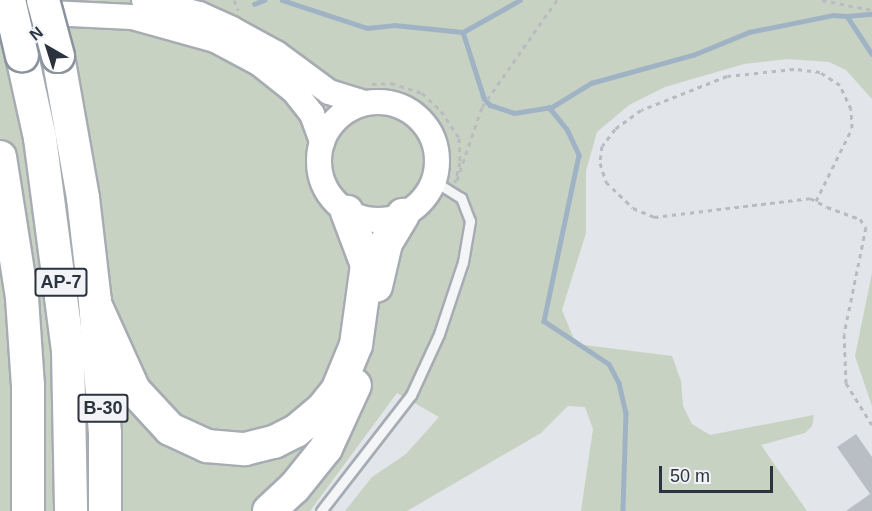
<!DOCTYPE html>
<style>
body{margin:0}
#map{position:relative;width:872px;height:511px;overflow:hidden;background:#e2e5e9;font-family:Helvetica,sans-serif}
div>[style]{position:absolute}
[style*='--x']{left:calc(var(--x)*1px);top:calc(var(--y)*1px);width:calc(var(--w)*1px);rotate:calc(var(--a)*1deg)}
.green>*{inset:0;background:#c8d2c3}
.stream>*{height:4.5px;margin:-2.25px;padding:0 2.25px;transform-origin:2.25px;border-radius:2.25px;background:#a0b3c5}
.building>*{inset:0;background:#b9bec5}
.path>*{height:3px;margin-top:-1.5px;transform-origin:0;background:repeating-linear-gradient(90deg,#b8bbc0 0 4.5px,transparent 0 9px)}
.roads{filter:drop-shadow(2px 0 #a7acb3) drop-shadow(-2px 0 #a7acb3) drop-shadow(0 2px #a7acb3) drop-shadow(0 -2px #a7acb3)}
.lane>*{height:9px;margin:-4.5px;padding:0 4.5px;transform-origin:4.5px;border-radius:4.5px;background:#f4f5f7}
.secondary>*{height:24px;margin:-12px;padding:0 12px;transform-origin:12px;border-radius:12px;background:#fff}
.secondary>.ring{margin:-12px;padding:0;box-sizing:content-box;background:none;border:24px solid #fff;border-radius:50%}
.highway>*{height:32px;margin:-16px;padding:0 16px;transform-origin:16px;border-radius:16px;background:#fff}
.bridges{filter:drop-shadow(2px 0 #8a939e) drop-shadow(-2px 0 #8a939e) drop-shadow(0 2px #8a939e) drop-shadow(0 -2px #8a939e)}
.highway-bridge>*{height:32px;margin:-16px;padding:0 16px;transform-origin:16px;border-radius:16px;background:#fff}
span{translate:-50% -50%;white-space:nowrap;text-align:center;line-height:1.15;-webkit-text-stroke:5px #f1f3f6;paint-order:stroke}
.shield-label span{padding:2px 4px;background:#f1f3f6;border:2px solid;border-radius:4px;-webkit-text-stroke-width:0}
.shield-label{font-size:18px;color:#2b333f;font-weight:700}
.north{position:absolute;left:18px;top:18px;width:60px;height:60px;-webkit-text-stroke:4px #f1f3f6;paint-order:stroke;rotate:321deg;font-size:16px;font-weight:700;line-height:24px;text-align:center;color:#2b333f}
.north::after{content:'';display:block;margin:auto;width:21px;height:27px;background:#2b333f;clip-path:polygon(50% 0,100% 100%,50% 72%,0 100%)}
.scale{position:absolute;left:659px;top:466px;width:114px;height:27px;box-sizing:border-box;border:3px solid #2b333f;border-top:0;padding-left:8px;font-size:18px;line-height:21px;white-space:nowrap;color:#2b333f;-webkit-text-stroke:4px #f1f3f6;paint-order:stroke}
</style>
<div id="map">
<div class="green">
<div style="clip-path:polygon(0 0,872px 0,872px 99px,846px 70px,829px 62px,787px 59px,744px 64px,665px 87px,629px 105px,597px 132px,586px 171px,586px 233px,562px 310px,576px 344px,672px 356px,681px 381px,683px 406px,692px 424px,710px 435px,814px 415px,812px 426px,805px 433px,761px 445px,807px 511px,581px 511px,593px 429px,585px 407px,568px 406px,541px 433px,407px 511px,345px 511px,372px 477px,406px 454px,439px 417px,397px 393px,310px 511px,0 511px)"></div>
<div style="clip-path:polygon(872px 273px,872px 406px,855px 356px)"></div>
</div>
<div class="stream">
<div style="--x:282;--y:0;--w:89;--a:18.2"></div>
<div style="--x:367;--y:28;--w:27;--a:-6"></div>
<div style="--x:394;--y:25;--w:69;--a:5.8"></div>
<div style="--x:254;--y:4;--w:11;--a:-22"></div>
<div style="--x:847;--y:16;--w:25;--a:-5"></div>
<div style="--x:463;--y:32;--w:69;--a:72.3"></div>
<div style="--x:484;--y:98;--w:9;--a:49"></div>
<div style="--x:490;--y:105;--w:25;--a:18"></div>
<div style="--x:514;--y:113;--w:38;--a:-9"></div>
<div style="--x:552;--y:107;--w:46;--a:-31.6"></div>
<div style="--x:591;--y:83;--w:106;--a:-15.4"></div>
<div style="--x:693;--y:55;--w:61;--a:-22.3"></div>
<div style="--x:749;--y:32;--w:86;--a:-11.4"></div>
<div style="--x:833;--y:15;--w:14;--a:4"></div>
<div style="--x:847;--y:16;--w:45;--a:56.7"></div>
<div style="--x:463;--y:32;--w:65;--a:-29.3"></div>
<div style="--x:549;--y:107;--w:28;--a:51"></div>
<div style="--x:567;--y:129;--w:29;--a:65"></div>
<div style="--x:579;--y:155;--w:170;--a:101.9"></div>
<div style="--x:544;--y:321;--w:78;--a:33.5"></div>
<div style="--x:609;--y:364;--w:21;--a:62"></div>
<div style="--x:619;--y:383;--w:31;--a:77"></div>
<div style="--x:626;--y:413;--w:98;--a:91.8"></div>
</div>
<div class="building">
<div style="clip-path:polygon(856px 434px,872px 457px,872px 511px,846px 511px,870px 494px,837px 447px)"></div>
</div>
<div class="path">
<div style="--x:234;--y:0;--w:11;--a:68"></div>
<div style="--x:822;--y:0;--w:51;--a:11.3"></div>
<div style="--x:372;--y:84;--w:19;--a:-3"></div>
<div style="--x:391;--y:83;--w:33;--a:18"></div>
<div style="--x:422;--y:93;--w:26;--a:43"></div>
<div style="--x:441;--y:111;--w:32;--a:56"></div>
<div style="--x:459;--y:138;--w:24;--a:88"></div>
<div style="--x:460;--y:162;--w:21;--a:104"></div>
<div style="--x:457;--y:180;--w:77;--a:-71.1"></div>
<div style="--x:482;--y:107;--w:131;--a:-55"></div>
<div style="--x:816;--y:201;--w:81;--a:-63.7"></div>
<div style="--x:852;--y:128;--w:19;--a:-93"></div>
<div style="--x:851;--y:109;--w:26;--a:-115"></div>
<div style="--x:840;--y:85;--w:24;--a:-147"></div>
<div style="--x:820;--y:72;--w:26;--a:-173"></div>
<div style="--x:794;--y:69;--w:67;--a:174"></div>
<div style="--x:727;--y:76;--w:92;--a:158.4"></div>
<div style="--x:641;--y:110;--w:32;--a:144"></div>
<div style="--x:615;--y:129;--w:21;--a:127"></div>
<div style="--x:602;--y:146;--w:17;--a:97"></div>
<div style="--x:600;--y:163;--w:20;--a:72"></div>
<div style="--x:606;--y:182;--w:37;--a:44"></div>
<div style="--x:633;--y:208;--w:23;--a:23"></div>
<div style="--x:654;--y:217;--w:157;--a:-6.9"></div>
<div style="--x:810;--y:198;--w:19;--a:28"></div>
<div style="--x:827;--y:207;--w:35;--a:20"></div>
<div style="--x:860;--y:219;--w:10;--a:53"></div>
<div style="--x:866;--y:227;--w:109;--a:101.6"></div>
<div style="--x:844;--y:334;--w:49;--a:87.7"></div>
<div style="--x:846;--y:383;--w:49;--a:58.2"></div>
</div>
<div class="roads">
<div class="lane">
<div style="--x:321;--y:511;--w:147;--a:-52.2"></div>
<div style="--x:411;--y:395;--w:67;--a:-65.3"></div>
<div style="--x:439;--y:334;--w:76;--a:-71.6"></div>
<div style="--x:463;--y:262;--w:42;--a:-80.3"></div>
<div style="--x:470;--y:221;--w:25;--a:-111"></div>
<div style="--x:461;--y:198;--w:32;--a:-148"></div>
</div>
<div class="secondary">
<div style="--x:144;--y:0;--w:57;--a:14.3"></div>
<div style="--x:199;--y:14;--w:36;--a:24"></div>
<div style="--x:232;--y:29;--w:50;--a:28.6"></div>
<div style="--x:276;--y:53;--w:66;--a:36.3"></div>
<div style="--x:329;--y:92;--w:38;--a:17"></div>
<div style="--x:29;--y:12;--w:103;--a:2.8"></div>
<div style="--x:132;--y:17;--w:86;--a:15.5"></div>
<div style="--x:215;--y:40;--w:51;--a:28.1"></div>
<div style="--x:260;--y:64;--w:43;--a:38.5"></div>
<div style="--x:294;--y:91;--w:29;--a:52"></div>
<div style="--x:312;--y:114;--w:30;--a:70"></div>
<div class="ring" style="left:319px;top:102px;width:94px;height:94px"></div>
</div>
<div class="highway">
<div style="--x:22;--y:56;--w:84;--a:77.6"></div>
<div style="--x:40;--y:138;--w:214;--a:82.5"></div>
<div style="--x:68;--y:350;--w:161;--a:88.9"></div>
<div style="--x:58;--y:56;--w:144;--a:80"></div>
<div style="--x:83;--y:198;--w:104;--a:83.4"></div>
<div style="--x:95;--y:301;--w:132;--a:85.7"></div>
<div style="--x:105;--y:433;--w:78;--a:90"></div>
<div style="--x:0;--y:157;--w:143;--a:81.1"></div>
<div style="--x:22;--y:298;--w:87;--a:86.1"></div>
<div style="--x:28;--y:385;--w:126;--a:90"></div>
<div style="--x:376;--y:286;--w:44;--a:-76.9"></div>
<div style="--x:386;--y:243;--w:33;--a:-59"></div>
<div style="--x:96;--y:306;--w:92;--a:65.7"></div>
<div style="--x:134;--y:390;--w:53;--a:47.3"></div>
<div style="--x:170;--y:429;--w:41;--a:24.7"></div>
<div style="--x:207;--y:446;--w:38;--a:5"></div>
<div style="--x:245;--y:449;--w:30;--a:-14"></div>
<div style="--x:274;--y:442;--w:25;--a:-27"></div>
<div style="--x:296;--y:431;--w:35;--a:-40"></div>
<div style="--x:323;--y:408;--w:22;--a:-51"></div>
<div style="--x:337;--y:391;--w:50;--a:-67.6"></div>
<div style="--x:356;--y:345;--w:81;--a:-82.2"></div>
<div style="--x:367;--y:265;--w:57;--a:-110.7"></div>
<div style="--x:269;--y:511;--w:34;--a:-43"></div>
<div style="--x:294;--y:488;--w:51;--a:-51.3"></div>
<div style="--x:326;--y:448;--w:69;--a:-65.3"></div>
</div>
</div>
<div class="bridges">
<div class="highway-bridge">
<div style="--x:9;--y:0;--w:57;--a:76.9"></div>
<div style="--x:43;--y:0;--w:58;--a:75"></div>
</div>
</div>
<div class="shield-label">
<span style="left:61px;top:282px">AP-7</span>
<span style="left:103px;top:408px">B-30</span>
</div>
<div class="north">N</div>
<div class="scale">50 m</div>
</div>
